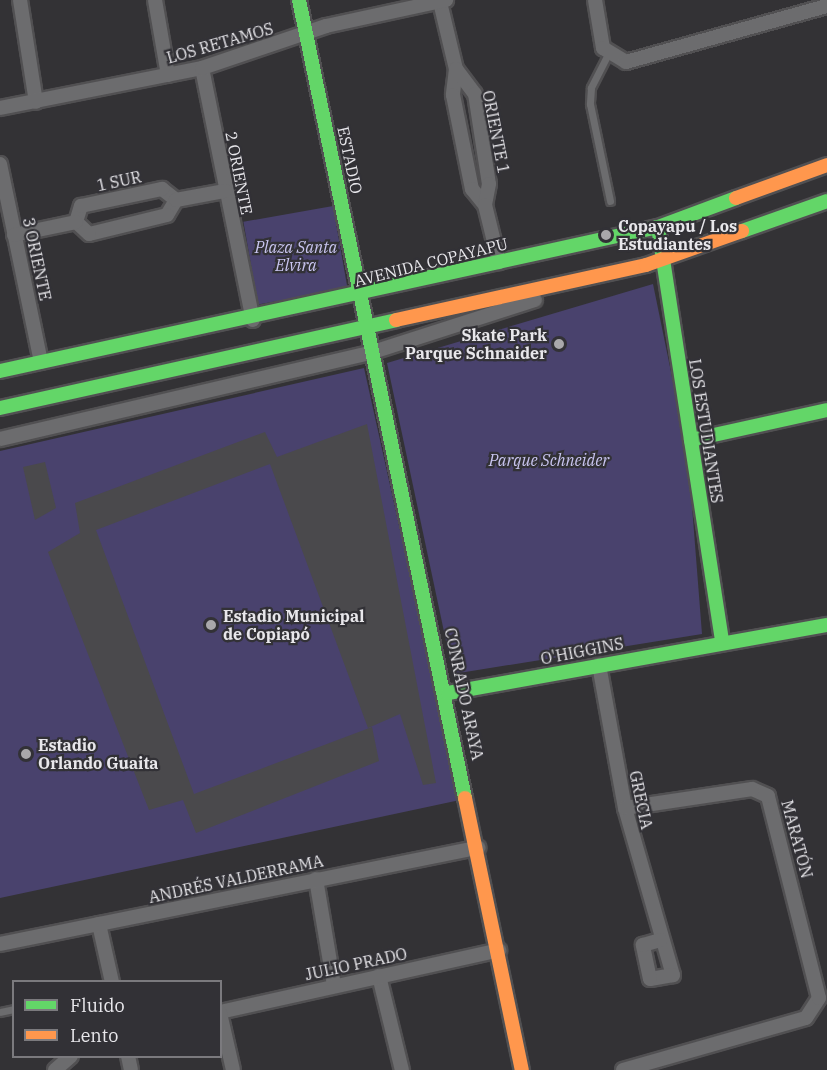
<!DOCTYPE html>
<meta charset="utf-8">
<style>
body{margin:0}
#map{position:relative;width:827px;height:1070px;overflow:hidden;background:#333235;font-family:"IBM Plex Serif",serif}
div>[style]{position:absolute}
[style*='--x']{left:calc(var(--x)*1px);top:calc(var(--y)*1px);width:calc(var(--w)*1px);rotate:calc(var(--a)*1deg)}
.green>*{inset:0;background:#49426d;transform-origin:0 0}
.building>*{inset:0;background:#4a494c}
.roads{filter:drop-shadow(2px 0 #515052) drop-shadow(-2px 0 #515052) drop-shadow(0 2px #515052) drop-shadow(0 -2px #515052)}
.lane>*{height:7px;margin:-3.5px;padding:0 3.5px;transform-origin:3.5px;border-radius:3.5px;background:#6c6c6e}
.street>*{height:14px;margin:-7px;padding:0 7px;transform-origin:7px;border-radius:7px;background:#6c6c6e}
.fast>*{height:14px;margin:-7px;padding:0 7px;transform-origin:7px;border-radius:7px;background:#63d668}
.slow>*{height:14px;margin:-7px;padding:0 7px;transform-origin:7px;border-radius:7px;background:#ff974d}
.dots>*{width:16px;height:16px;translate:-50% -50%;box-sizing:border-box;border:3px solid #323136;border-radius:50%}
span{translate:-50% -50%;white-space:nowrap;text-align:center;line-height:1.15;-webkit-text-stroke:4.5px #323136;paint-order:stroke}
.street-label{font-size:16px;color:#e8e7eb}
.poi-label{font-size:16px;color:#e8e7eb;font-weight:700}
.left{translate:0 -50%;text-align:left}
.right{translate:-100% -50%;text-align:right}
.park-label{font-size:16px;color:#c9c5f0;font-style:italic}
.legend{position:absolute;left:12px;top:980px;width:210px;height:78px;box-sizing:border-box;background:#323136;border:2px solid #7b7a7e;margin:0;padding:8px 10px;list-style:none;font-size:18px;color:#e8e7eb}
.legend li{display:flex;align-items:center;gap:12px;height:30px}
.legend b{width:30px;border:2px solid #7b7a7e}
</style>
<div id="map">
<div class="green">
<div style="left:333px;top:206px;width:84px;height:91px;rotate:80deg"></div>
<div style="clip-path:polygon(653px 284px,688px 455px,702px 634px,453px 674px,387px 363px)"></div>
<div style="clip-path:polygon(364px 368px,460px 800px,0 898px,0 451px)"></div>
</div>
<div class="building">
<div style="clip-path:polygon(367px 424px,436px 783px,423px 785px,400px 714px,368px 728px,270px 464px,96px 530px,194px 794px,372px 727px,379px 761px,196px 833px,183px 800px,149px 810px,48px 552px,80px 533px,75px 503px,265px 432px,277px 457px)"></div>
<div style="clip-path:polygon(45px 462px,56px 508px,35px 520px,23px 467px)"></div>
</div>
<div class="roads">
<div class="lane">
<div style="--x:608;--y:54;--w:38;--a:117"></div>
<div style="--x:591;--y:88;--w:16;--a:94"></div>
<div style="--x:590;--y:104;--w:99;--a:78.3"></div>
<div style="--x:0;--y:1012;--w:14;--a:-12"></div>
</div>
<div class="street">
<div style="--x:20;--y:0;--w:103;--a:81.1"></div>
<div style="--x:155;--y:0;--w:76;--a:80.2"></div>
<div style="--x:595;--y:0;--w:49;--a:80.5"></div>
<div style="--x:603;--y:48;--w:27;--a:31"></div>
<div style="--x:626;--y:62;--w:209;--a:-15.6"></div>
<div style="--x:440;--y:2;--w:69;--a:76.6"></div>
<div style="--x:456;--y:69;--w:26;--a:97"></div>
<div style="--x:453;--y:95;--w:96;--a:78.6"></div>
<div style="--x:472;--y:189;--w:21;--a:51"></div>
<div style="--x:202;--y:68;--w:257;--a:78.6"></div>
<div style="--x:456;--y:69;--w:31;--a:53"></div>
<div style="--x:475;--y:94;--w:91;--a:81.2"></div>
<div style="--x:489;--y:184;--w:21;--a:101"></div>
<div style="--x:485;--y:205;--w:59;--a:76.2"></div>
<div style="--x:0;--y:108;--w:206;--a:-11.2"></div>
<div style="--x:202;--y:68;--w:131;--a:-18.7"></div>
<div style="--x:326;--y:26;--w:123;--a:-12.2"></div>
<div style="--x:0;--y:164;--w:202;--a:78.3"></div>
<div style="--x:162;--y:189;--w:18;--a:38"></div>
<div style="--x:176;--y:200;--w:17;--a:121"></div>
<div style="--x:167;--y:215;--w:80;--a:166.3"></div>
<div style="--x:89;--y:234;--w:18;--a:-137"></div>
<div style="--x:76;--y:222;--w:17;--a:-73"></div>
<div style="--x:81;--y:206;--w:83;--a:-11.9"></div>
<div style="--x:176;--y:200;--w:50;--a:-10.4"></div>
<div style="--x:14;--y:235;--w:63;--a:-11.8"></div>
<div style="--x:0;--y:439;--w:383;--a:-13.1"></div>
<div style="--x:373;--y:352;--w:170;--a:-17.8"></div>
<div style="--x:599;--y:665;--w:145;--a:79.7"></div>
<div style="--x:625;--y:808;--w:174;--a:74"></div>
<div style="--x:673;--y:975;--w:23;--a:170"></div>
<div style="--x:650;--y:979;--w:35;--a:-102"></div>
<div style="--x:643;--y:945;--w:18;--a:-16"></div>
<div style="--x:316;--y:879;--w:108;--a:80.4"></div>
<div style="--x:99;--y:924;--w:59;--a:77.4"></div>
<div style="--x:0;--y:944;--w:488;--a:-11.4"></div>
<div style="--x:379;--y:976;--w:97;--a:76.3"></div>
<div style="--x:220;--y:1012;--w:286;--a:-12.5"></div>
<div style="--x:220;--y:1013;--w:58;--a:77.2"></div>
<div style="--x:128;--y:1056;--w:14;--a:78"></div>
<div style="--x:55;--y:1070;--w:21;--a:-41"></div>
<div style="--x:623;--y:1070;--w:190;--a:-15.9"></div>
<div style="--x:806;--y:1018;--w:24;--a:-57"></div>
<div style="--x:819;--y:998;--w:208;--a:-104.2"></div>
<div style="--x:768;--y:796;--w:17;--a:-156"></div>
<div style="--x:752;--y:789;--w:128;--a:171.5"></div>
</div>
<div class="fast">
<div style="--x:299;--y:0;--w:815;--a:78.25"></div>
<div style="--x:658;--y:227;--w:419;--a:81.2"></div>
<div style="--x:742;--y:231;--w:90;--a:-19.4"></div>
<div style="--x:0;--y:371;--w:674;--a:-12.34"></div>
<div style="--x:658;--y:227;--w:83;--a:-20.4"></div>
<div style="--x:0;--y:408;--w:406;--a:-12.5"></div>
<div style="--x:691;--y:440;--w:139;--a:-12.4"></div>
<div style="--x:448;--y:693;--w:385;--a:-10.2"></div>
</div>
<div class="slow">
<div style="--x:736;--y:198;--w:97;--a:-19.9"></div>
<div style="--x:396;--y:320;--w:256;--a:-12.4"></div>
<div style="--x:646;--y:265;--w:102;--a:-19.5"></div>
<div style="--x:465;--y:798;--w:278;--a:78.2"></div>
</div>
</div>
<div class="dots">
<div style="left:606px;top:235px;background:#a9a8ab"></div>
<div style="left:559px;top:344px;background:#a9a8ab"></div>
<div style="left:211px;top:625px;background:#a9a8ab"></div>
<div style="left:26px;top:754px;background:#a9a8ab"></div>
</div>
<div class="street-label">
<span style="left:220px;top:43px;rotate:-16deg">LOS RETAMOS</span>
<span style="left:496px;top:132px;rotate:79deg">ORIENTE 1</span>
<span style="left:350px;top:160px;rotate:78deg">ESTADIO</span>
<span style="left:239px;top:173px;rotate:79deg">2 ORIENTE</span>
<span style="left:119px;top:181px;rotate:-12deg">1 SUR</span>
<span style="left:37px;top:259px;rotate:78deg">3 ORIENTE</span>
<span style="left:431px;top:262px;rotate:-14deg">AVENIDA COPAYAPU</span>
<span style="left:706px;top:431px;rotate:81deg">LOS ESTUDIANTES</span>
<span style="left:582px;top:651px;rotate:-11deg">O'HIGGINS</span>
<span style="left:464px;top:694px;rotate:78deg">CONRADO ARAYA</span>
<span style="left:641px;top:800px;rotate:78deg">GRECIA</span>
<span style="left:797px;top:839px;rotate:75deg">MARATÓN</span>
<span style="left:236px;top:879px;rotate:-12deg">ANDRÉS VALDERRAMA</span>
<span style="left:356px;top:964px;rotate:-12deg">JULIO PRADO</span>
</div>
<div class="poi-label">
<span class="left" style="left:618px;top:235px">Copayapu / Los<br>Estudiantes</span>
<span class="right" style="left:547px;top:344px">Skate Park<br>Parque Schnaider</span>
<span class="left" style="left:223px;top:625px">Estadio Municipal<br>de Copiapó</span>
<span class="left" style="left:38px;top:754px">Estadio<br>Orlando Guaita</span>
</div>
<div class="park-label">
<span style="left:296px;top:256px">Plaza Santa<br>Elvira</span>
<span style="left:549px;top:460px">Parque Schneider</span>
</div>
<ul class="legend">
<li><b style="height:8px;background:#63d668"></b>Fluido</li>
<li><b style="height:8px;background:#ff974d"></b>Lento</li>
</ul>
</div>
